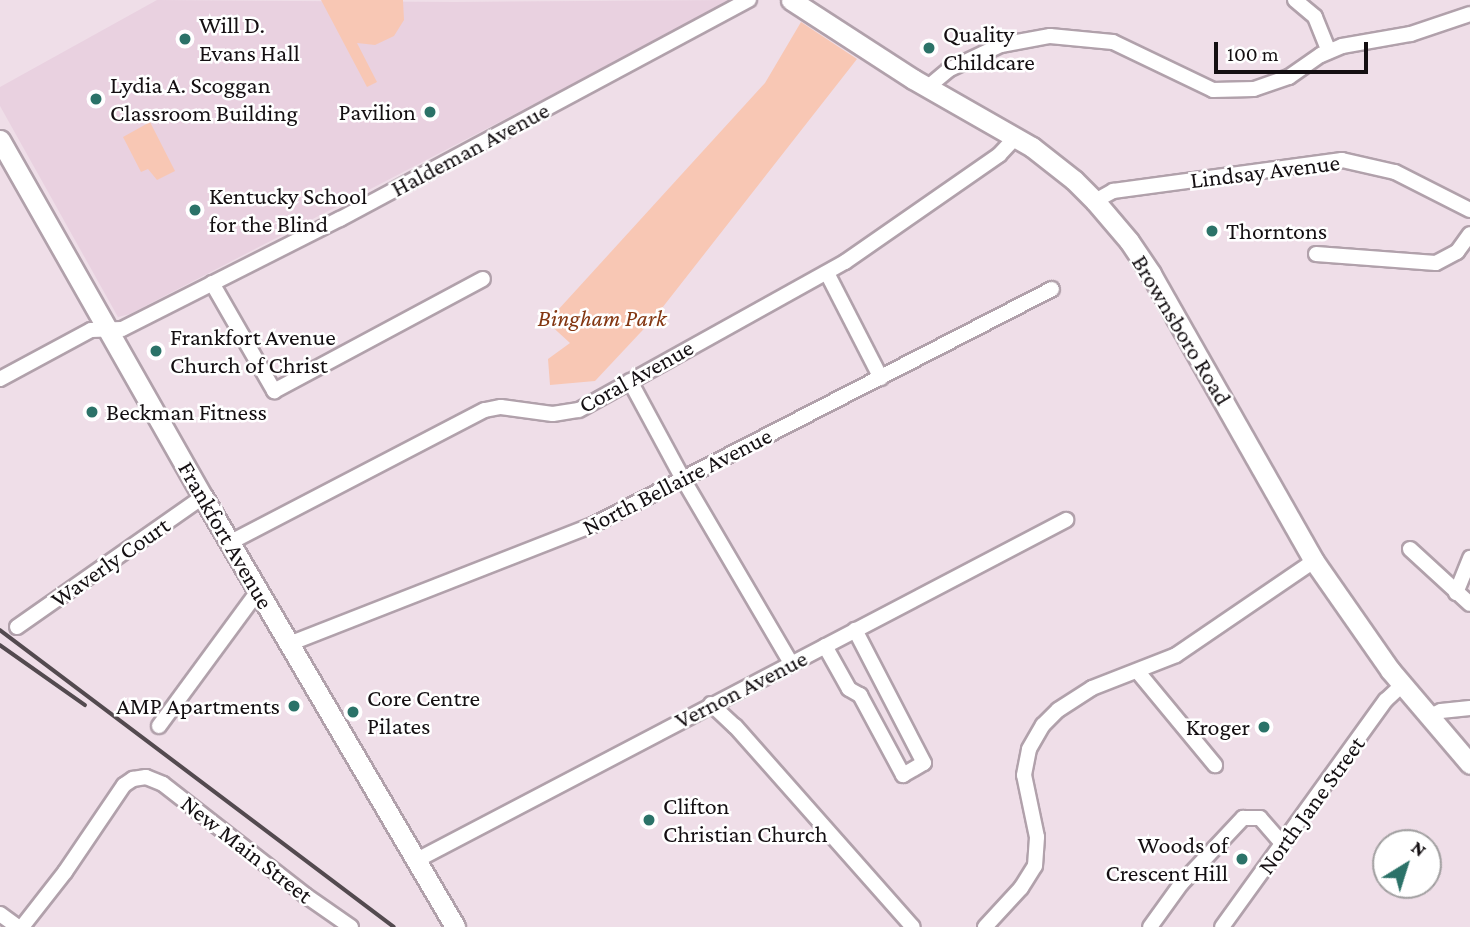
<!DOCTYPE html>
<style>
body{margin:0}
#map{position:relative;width:1470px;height:927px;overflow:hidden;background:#efdee8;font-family:"Crimson Pro",serif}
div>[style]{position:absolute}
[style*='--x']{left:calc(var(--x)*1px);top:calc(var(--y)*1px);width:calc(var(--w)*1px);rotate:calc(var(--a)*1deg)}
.built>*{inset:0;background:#e9d1e0}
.green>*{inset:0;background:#f8c7b4}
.roads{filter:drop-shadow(2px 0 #b1a1ab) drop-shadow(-2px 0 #b1a1ab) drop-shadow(0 2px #b1a1ab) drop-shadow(0 -2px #b1a1ab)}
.minor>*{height:14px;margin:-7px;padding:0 7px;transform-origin:7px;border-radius:7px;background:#fff}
.major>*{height:19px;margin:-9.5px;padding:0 9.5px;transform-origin:9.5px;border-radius:9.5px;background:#fff}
.rail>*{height:3.5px;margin:-1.75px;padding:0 1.75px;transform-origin:1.75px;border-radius:1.75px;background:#534a4f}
.dots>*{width:19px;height:19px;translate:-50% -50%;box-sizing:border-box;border:4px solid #fff;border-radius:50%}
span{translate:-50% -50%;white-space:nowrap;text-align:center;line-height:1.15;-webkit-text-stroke:5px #fff;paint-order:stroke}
.poi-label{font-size:24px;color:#140f12}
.left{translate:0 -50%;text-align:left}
.right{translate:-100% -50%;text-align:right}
.street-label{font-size:24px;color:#140f12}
.park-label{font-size:24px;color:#833611;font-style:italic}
.north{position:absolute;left:1372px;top:829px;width:70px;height:70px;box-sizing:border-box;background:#fff;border:2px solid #a19fa0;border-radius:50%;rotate:38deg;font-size:19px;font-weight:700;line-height:28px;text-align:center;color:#140f12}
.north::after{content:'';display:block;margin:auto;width:24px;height:32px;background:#2b7268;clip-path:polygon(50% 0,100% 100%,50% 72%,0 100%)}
.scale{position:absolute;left:1214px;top:42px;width:154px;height:32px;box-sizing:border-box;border:4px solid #140f12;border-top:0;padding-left:9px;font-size:21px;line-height:24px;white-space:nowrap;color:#140f12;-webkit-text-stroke:5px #fff;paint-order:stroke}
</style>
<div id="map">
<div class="built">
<div style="clip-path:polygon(157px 0,455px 2px,734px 0,130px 314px,118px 317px,0 106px,0 87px)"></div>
</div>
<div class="green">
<div style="clip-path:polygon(321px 0,403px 0,404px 20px,394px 36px,375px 45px,357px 43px,377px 82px,367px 87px)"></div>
<div style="clip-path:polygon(801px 22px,857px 59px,655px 317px,595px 381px,550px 385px,548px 359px,570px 343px,547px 322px,765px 83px)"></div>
<div style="clip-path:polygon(150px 122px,175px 171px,157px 180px,148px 169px,141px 172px,123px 137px)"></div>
</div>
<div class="roads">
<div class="minor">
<div style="--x:1295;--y:0;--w:26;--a:40"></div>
<div style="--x:1315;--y:17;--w:37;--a:68"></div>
<div style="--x:928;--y:87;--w:26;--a:-40"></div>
<div style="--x:948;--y:70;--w:59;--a:-25.3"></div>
<div style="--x:1001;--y:45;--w:50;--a:-10.4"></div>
<div style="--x:1050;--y:36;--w:63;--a:5.4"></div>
<div style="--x:1113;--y:42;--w:111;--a:25.6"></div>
<div style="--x:1213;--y:90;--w:41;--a:-1.4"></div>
<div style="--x:1254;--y:89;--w:37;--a:-19"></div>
<div style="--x:1289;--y:77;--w:39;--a:-35"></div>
<div style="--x:1321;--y:55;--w:23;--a:-23"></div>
<div style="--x:1342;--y:46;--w:70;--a:-9.9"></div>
<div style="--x:1411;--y:34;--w:62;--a:-18.7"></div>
<div style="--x:1095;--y:201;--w:21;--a:-29"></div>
<div style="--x:1113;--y:191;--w:231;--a:-7.7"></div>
<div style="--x:1342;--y:160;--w:54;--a:12.8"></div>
<div style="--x:1395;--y:172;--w:84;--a:26.9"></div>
<div style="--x:1316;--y:254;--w:120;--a:4.3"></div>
<div style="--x:1436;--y:263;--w:24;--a:-28"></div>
<div style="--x:1457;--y:252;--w:22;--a:-54"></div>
<div style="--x:827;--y:273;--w:118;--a:62.8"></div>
<div style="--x:212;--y:283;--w:125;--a:60.1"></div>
<div style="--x:274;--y:391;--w:237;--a:-28.2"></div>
<div style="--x:0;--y:379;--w:103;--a:-28.3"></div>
<div style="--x:91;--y:330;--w:31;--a:-2"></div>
<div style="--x:122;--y:329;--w:244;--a:-26.8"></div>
<div style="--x:340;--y:219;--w:464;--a:-28.2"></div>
<div style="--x:630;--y:381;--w:111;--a:61.6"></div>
<div style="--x:683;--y:479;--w:213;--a:59.6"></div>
<div style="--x:229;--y:543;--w:288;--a:-27.5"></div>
<div style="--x:485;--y:410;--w:16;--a:-11"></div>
<div style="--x:501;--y:407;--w:52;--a:7.7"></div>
<div style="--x:553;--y:414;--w:26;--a:-9"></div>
<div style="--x:579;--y:410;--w:304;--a:-29.1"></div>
<div style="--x:845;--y:262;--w:188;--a:-34.8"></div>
<div style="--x:999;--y:155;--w:25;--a:-47"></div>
<div style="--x:1410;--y:549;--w:81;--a:42.5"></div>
<div style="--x:1456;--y:593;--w:38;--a:-68"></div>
<div style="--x:17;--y:627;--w:227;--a:-35"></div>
<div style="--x:289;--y:644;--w:326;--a:-21.4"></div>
<div style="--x:593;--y:525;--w:516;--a:-27.21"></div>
<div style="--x:825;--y:646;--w:49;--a:60.8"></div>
<div style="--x:849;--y:689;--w:13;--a:29"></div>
<div style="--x:860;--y:695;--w:91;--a:61.7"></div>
<div style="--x:903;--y:775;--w:24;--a:-30"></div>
<div style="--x:924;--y:763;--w:150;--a:-117.4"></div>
<div style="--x:1138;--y:672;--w:121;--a:50.4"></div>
<div style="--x:711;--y:704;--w:33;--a:43"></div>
<div style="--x:735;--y:726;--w:268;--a:48.5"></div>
<div style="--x:1428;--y:717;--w:14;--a:-25"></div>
<div style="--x:1441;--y:711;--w:29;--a:-6"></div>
<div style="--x:159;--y:726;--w:167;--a:-53.7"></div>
<div style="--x:417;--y:860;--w:733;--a:-27.65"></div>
<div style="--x:0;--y:914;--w:22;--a:36"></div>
<div style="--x:22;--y:927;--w:70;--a:-52"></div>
<div style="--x:65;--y:872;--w:105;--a:-55.9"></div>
<div style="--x:124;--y:785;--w:11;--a:-34"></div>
<div style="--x:133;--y:779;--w:13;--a:-9"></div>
<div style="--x:146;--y:777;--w:18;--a:22"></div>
<div style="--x:163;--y:784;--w:180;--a:38"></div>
<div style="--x:305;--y:895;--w:56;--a:34.8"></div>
<div style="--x:985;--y:927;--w:53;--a:-47.3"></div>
<div style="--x:1021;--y:888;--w:26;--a:-58"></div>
<div style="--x:1035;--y:866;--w:29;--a:-86"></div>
<div style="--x:1037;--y:837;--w:63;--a:-101.8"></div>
<div style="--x:1024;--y:775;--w:26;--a:-79"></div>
<div style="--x:1029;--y:749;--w:28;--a:-60"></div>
<div style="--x:1043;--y:725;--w:21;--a:-45"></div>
<div style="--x:1058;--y:710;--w:40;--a:-32.9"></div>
<div style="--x:1092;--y:688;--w:90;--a:-21.4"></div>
<div style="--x:1176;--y:655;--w:167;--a:-34.3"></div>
<div style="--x:1150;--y:927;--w:53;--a:-54.2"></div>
<div style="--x:1181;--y:884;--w:91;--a:-46.8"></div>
<div style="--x:1243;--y:818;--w:17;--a:0"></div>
<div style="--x:1260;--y:818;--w:35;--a:49"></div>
<div style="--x:1222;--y:927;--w:280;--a:-54.2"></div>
<div style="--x:1386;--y:700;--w:22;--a:-43"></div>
</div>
<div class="major">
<div style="--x:791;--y:0;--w:145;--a:32.9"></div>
<div style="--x:913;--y:79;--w:137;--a:29.7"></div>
<div style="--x:1032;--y:147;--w:53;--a:38.2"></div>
<div style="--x:1074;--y:180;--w:30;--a:45"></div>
<div style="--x:1095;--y:201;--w:52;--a:49.6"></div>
<div style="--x:1129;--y:241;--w:40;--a:56"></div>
<div style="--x:1151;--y:274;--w:330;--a:60.4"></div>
<div style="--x:1314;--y:561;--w:133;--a:55.1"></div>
<div style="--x:1390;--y:670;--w:123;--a:49.6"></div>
<div style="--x:0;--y:140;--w:411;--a:60.4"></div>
<div style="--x:203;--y:497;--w:498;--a:59.6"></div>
</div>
</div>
<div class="rail">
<div style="--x:0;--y:630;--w:493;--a:37"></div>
<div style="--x:0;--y:645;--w:104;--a:35.2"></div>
</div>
<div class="dots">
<div style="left:185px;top:39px;background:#2b7268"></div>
<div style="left:929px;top:48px;background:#2b7268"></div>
<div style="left:96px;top:99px;background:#2b7268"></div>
<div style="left:430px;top:112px;background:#2b7268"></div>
<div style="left:195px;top:210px;background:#2b7268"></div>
<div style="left:1212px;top:231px;background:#2b7268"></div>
<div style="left:156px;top:351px;background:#2b7268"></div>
<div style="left:92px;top:412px;background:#2b7268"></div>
<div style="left:294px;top:706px;background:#2b7268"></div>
<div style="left:353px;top:712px;background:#2b7268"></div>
<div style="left:1264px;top:727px;background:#2b7268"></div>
<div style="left:649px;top:820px;background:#2b7268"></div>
<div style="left:1242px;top:859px;background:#2b7268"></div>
</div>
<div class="poi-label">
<span class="left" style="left:199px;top:39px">Will D.<br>Evans Hall</span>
<span class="left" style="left:943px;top:48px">Quality<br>Childcare</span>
<span class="left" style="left:110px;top:99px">Lydia A. Scoggan<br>Classroom Building</span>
<span class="right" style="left:416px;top:112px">Pavilion</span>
<span class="left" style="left:209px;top:210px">Kentucky School<br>for the Blind</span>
<span class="left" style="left:1226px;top:231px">Thorntons</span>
<span class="left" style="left:170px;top:351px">Frankfort Avenue<br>Church of Christ</span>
<span class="left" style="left:106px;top:412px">Beckman Fitness</span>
<span class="left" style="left:367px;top:712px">Core Centre<br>Pilates</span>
<span class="right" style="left:280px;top:706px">AMP Apartments</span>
<span class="right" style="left:1250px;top:727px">Kroger</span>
<span class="left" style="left:663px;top:820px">Clifton<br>Christian Church</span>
<span class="right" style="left:1228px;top:859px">Woods of<br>Crescent Hill</span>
</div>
<div class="street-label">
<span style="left:470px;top:149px;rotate:-28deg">Haldeman Avenue</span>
<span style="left:1265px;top:171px;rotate:-7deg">Lindsay Avenue</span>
<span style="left:1182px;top:330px;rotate:59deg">Brownsboro Road</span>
<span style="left:636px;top:376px;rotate:-29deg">Coral Avenue</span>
<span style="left:677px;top:481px;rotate:-27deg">North Bellaire Avenue</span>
<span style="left:226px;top:535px;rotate:60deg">Frankfort Avenue</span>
<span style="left:110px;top:562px;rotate:-35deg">Waverly Court</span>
<span style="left:741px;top:689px;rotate:-27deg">Vernon Avenue</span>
<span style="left:1311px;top:805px;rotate:-54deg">North Jane Street</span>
<span style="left:247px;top:849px;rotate:38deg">New Main Street</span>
</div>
<div class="park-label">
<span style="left:602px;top:318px">Bingham Park</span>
</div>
<div class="north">N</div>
<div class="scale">100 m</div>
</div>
